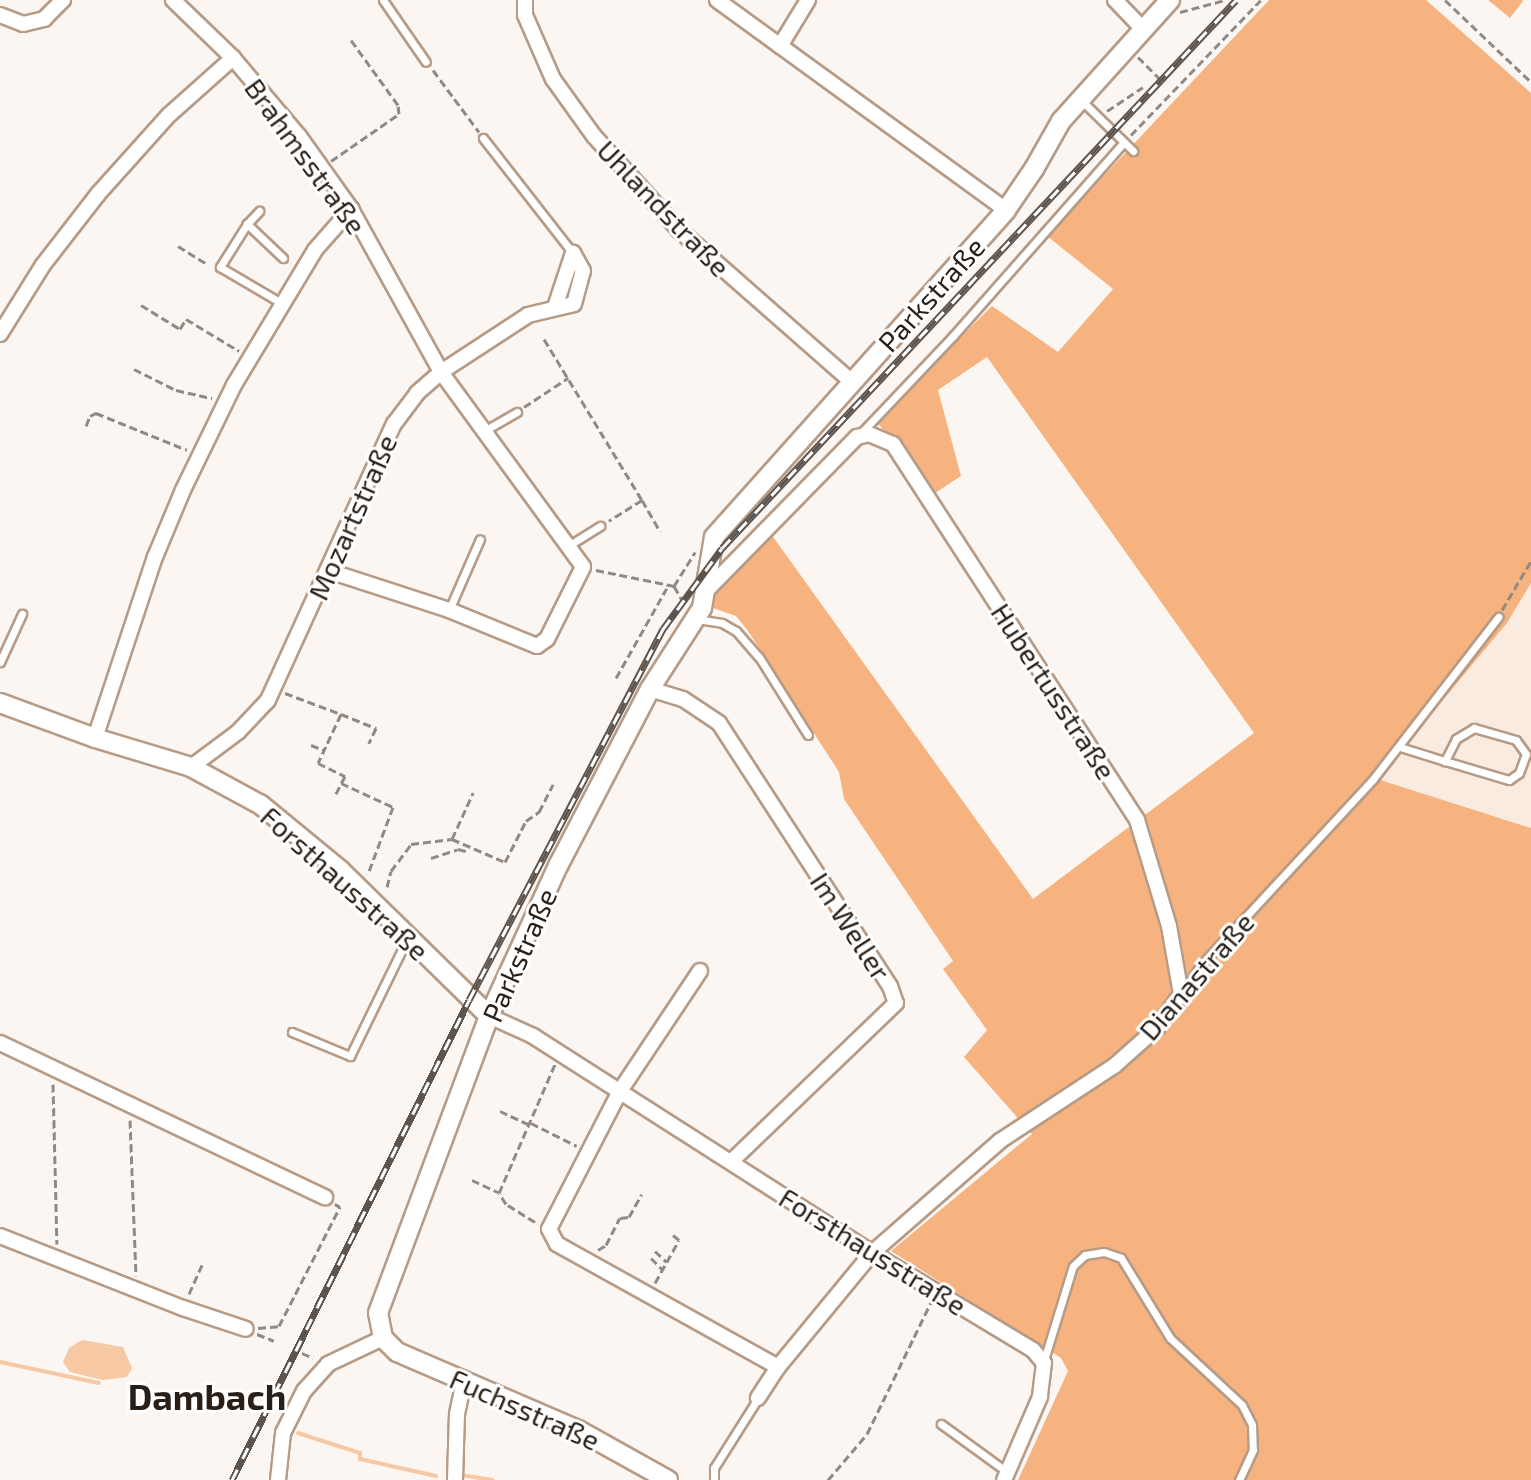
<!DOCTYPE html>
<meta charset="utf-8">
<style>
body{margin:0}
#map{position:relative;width:1531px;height:1480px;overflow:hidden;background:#fcf6f2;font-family:"Exo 2",sans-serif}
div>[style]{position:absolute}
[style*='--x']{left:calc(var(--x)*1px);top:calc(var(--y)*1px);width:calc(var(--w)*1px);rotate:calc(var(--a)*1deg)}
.built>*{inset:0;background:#faebe0}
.green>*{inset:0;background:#f7b37f}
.water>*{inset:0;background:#f7c8a4}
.stream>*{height:4px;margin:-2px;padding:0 2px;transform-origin:2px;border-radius:2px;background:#f7c8a4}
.path>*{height:3px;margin-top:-1.5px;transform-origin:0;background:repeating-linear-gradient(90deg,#918983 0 8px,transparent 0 12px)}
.roads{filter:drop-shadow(2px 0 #b69b86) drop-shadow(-2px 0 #b69b86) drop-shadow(0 2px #b69b86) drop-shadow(0 -2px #b69b86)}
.service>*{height:7px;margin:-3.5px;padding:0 3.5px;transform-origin:3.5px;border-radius:3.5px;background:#fff}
.minor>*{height:14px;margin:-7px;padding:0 7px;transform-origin:7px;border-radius:7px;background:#fff}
.tertiary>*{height:18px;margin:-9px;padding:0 9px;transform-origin:9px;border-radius:9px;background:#fff}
.rail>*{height:7px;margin-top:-3.5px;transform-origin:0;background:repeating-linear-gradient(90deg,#fff 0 12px,#5d544d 0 24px);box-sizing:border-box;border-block:2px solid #5d544d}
span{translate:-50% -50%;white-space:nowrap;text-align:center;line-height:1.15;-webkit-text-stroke:6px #fff;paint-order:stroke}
.street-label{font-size:28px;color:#291f17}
.district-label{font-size:36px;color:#291f17;font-weight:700}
</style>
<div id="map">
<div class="built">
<div style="clip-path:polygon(1531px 583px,1531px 828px,1376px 779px,1507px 623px)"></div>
</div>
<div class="green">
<div style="clip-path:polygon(1269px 0,1426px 0,1531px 93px,1531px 583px,1507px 623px,1377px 779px,1531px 828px,1531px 1480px,1018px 1480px,1068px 1371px,1061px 1358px,891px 1251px,1032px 1134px,964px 1057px,987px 1030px,943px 969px,953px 961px,844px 799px,839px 772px,748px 631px,736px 616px,710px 607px,717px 585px,771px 534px,1033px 899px,1254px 733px,987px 357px,938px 390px,961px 476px,935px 493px,876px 421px,992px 306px,1058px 352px,1113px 289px,1047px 236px)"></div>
<div style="clip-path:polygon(1488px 0,1522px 0,1523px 1px,1510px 18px)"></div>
</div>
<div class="water">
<div style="clip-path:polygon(82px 1340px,123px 1347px,132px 1368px,127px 1377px,102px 1380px,70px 1372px,63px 1362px,69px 1348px)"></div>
</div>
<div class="stream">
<div style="--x:0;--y:1362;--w:101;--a:12"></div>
<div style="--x:298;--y:1433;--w:65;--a:17.9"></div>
<div style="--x:360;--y:1453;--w:6;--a:90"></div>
<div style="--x:360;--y:1459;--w:78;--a:12.6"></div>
<div style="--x:461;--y:1475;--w:32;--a:9"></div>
</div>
<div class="path">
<div style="--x:1445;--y:0;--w:119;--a:43.6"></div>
<div style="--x:1180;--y:12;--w:47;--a:-14.9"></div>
<div style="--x:1138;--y:57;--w:30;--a:45"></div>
<div style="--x:433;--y:70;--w:77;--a:53.4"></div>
<div style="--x:1107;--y:111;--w:43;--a:-33.7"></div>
<div style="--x:1131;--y:135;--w:187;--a:-46.1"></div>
<div style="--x:331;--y:161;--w:83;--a:-34.7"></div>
<div style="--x:399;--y:114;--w:9;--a:-96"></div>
<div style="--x:398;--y:105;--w:80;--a:-125.9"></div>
<div style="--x:178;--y:246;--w:36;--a:32"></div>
<div style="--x:141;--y:305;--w:46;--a:31.6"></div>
<div style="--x:180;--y:329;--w:12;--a:-59"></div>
<div style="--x:186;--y:319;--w:62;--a:31.1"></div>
<div style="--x:544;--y:339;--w:188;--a:58.7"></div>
<div style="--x:642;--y:500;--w:39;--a:148"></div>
<div style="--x:134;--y:369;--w:47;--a:26.6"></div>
<div style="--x:176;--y:390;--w:37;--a:13"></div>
<div style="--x:524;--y:407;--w:53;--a:-33.4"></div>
<div style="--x:86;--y:426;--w:11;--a:-68"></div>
<div style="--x:90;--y:416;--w:7;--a:-27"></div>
<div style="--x:96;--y:413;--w:98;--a:22.1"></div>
<div style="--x:642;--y:500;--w:36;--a:60"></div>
<div style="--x:596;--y:570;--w:80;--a:11.6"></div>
<div style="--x:674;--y:586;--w:40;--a:-58"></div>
<div style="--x:674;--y:586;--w:20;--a:60"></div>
<div style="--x:1502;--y:610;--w:57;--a:-59.4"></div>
<div style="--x:616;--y:678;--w:103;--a:-60.5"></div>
<div style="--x:285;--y:693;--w:60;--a:20.6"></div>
<div style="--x:341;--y:714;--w:54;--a:115.1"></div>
<div style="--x:318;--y:763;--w:30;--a:26"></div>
<div style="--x:345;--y:776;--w:20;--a:117"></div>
<div style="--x:341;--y:714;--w:38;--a:22"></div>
<div style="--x:376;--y:728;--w:17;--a:115"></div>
<div style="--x:311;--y:745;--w:14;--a:21"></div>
<div style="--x:341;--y:783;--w:57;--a:24.8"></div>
<div style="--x:393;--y:807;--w:72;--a:110.5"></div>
<div style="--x:452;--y:839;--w:51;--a:-65.5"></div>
<div style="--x:431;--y:858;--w:28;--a:-18"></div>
<div style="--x:458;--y:849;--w:11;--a:15"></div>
<div style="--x:387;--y:887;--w:16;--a:-76"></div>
<div style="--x:391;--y:871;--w:34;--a:-53"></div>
<div style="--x:411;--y:844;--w:41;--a:-7"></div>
<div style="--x:452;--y:839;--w:58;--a:23.5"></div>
<div style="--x:505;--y:862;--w:46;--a:-62.9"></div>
<div style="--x:526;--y:821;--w:16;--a:-35"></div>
<div style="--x:539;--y:812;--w:31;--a:-63"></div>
<div style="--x:53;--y:1084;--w:160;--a:88.6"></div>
<div style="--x:500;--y:1111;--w:33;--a:25"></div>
<div style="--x:130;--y:1120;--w:156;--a:87.8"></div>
<div style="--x:531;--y:1123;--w:51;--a:26.6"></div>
<div style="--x:472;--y:1180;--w:29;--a:25"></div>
<div style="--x:535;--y:1222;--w:34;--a:-148"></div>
<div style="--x:506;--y:1204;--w:13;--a:-122"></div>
<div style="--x:499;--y:1193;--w:141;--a:-66.5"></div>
<div style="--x:598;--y:1250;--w:9;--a:-32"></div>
<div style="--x:606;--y:1245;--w:30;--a:-63"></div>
<div style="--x:620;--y:1218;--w:9;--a:-6"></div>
<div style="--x:629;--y:1217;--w:26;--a:-61"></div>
<div style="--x:655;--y:1251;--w:16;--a:43"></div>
<div style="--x:651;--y:1258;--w:17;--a:45"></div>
<div style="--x:655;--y:1283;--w:49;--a:-60.8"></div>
<div style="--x:679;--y:1240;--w:11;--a:-139"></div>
<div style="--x:189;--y:1294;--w:32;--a:-66"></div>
<div style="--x:258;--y:1328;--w:21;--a:-5"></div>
<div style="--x:279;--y:1326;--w:134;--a:-62.9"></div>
<div style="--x:340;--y:1207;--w:6;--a:-149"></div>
<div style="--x:257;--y:1334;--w:18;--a:22"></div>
<div style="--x:302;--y:1353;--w:12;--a:24"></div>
<div style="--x:828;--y:1480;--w:60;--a:-49.7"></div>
<div style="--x:867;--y:1434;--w:147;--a:-64.1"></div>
</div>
<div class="roads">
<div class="service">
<div style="--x:383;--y:0;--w:75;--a:55.3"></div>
<div style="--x:1081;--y:100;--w:73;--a:44.4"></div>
<div style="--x:483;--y:138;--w:146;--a:52"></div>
<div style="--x:247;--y:224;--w:18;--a:-47"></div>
<div style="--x:283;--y:258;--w:50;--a:-136.6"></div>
<div style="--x:247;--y:224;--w:51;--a:122.1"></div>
<div style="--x:220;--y:267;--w:73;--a:30.4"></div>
<div style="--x:484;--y:431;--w:38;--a:-30"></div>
<div style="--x:859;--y:435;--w:137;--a:-46.5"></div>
<div style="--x:953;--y:336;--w:257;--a:-48.6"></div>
<div style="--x:568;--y:546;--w:38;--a:-32"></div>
<div style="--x:449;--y:610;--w:77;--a:-66.4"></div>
<div style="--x:697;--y:619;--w:25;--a:9"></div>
<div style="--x:722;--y:623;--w:16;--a:30"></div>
<div style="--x:736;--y:631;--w:35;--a:49"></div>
<div style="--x:759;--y:657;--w:92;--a:57.9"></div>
<div style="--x:0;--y:662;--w:53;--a:-65.4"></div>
<div style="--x:1400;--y:747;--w:47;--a:17.3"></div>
<div style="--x:1445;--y:761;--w:67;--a:16.5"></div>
<div style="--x:1509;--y:780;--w:12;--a:-35"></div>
<div style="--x:1519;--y:773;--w:20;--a:-70"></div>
<div style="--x:1526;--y:754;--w:17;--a:-126"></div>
<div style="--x:1516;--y:740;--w:44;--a:-164.1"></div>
<div style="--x:1474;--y:728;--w:21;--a:149"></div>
<div style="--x:1456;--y:739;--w:25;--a:117"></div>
<div style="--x:1182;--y:993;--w:34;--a:-56"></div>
<div style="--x:1201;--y:965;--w:253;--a:-47.2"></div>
<div style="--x:1373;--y:779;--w:205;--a:-52.3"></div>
<div style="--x:292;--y:1032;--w:63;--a:22.5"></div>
<div style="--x:350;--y:1056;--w:130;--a:-64"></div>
<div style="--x:1044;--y:1360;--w:98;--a:-72.9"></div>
<div style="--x:1073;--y:1266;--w:16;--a:-43"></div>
<div style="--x:1085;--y:1255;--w:19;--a:-9"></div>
<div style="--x:1104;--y:1252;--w:18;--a:19"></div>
<div style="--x:1121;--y:1258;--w:94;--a:58.5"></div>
<div style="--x:1170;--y:1338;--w:98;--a:42.9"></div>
<div style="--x:1242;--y:1405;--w:22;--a:63"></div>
<div style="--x:1252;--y:1425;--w:25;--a:88"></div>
<div style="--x:1253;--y:1450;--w:33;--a:115"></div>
<div style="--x:941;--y:1424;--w:82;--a:36"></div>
<div style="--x:714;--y:1480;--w:12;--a:-90"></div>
<div style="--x:714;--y:1468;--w:83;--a:-57.8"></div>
</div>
<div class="minor">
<div style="--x:173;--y:0;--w:83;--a:44"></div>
<div style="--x:233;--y:58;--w:102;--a:49.8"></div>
<div style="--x:299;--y:136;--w:90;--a:54.5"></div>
<div style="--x:351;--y:209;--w:186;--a:61.1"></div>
<div style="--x:441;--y:372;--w:241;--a:53.9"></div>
<div style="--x:583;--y:567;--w:80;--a:116.6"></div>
<div style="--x:547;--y:639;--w:12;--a:145"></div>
<div style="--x:537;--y:646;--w:95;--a:-157.8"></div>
<div style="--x:449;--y:610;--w:126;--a:-162"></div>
<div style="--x:525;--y:0;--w:15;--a:90"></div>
<div style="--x:525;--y:15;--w:70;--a:66.4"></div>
<div style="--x:553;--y:79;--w:70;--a:54.3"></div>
<div style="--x:594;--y:136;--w:127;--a:47.9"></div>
<div style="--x:679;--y:230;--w:230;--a:41.3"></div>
<div style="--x:717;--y:0;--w:357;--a:36"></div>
<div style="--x:1115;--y:0;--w:40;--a:46"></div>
<div style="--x:0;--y:15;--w:25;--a:21"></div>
<div style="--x:23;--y:24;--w:22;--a:-13"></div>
<div style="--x:44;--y:19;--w:27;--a:-45"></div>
<div style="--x:780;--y:46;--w:54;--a:-58.7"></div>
<div style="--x:0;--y:334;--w:81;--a:-58.1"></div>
<div style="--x:43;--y:265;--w:90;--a:-52.2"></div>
<div style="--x:98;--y:194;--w:106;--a:-48.1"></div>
<div style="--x:169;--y:115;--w:86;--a:-41.7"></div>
<div style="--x:707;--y:590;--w:214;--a:-45.6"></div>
<div style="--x:857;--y:437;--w:12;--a:-14"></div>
<div style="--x:869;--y:434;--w:26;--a:23"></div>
<div style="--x:893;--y:444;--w:448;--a:57"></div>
<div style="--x:1137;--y:820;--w:111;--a:73.2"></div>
<div style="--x:1169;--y:926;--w:69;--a:80"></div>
<div style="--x:1181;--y:994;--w:40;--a:124.9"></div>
<div style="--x:1158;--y:1027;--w:59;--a:138.4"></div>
<div style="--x:1114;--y:1066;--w:136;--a:146.7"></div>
<div style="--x:1000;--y:1141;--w:170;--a:138.8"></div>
<div style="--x:872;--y:1253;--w:148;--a:129.5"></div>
<div style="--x:778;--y:1367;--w:37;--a:123"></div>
<div style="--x:650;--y:689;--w:34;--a:17"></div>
<div style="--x:683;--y:699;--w:43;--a:33.7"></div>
<div style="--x:719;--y:723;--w:314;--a:57"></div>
<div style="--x:890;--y:986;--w:18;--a:71"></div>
<div style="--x:896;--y:1003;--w:229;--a:136.1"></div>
<div style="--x:95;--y:738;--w:191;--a:-71.7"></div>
<div style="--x:155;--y:557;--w:73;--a:-67.3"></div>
<div style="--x:183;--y:490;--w:117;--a:-64.1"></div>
<div style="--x:234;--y:385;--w:157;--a:-59"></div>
<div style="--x:315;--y:250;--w:55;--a:-48.7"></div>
<div style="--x:191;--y:767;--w:59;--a:-36.7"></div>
<div style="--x:238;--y:732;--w:44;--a:-46.8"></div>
<div style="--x:268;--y:700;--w:303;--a:-65.5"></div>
<div style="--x:394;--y:424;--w:39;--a:-53"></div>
<div style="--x:417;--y:393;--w:32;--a:-41"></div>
<div style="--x:441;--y:372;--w:104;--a:-33.2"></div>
<div style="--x:528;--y:315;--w:47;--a:-13.4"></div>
<div style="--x:574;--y:304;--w:34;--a:-75"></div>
<div style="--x:583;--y:271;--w:21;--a:-119"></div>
<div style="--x:573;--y:253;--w:57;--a:108.4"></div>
<div style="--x:700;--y:971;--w:144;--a:123.7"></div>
<div style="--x:620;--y:1091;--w:155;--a:117.2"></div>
<div style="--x:549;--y:1229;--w:17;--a:62"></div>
<div style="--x:557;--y:1244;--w:253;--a:29.1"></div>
<div style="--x:489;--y:1016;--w:48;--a:24.4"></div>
<div style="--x:533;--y:1036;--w:403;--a:32.6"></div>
<div style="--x:872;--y:1253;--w:188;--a:31.1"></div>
<div style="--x:1033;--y:1350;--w:17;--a:50"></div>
<div style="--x:1044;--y:1363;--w:34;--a:97"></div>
<div style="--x:1040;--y:1397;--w:90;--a:113.4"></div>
<div style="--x:0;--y:1043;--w:360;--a:25.4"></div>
<div style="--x:0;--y:1236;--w:197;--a:21.5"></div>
<div style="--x:183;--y:1308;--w:66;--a:18.4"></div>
<div style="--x:278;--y:1480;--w:47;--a:-83.9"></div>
<div style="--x:283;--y:1433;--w:47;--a:-63.4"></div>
<div style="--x:304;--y:1391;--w:36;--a:-48"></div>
<div style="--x:328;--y:1364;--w:61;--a:-25.3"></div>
<div style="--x:455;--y:1480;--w:66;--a:-88.3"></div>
<div style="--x:457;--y:1414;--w:34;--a:-78"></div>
</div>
<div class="tertiary">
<div style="--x:0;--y:703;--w:101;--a:20.2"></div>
<div style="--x:95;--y:738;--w:100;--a:16.8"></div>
<div style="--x:191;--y:767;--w:80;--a:28.5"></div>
<div style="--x:261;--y:805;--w:102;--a:39.4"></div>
<div style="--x:340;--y:870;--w:209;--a:44.4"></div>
<div style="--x:668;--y:1480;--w:103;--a:-150.9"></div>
<div style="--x:578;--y:1430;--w:197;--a:-156.7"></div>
<div style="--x:397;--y:1352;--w:20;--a:-135"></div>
<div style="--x:383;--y:1338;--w:25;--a:-101"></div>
<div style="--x:378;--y:1313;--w:317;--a:-69.5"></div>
<div style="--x:489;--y:1016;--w:167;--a:-65.3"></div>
<div style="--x:559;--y:864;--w:197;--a:-62.5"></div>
<div style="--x:650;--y:689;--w:96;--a:-57.3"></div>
<div style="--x:702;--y:608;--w:72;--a:-80.4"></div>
<div style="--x:714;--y:537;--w:438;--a:-48.2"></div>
<div style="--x:1006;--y:210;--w:50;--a:-55.7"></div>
<div style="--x:1034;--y:169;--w:55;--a:-60.6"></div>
<div style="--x:1061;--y:121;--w:163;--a:-48"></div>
</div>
</div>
<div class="rail">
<div style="--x:232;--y:1480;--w:535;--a:-63.72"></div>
<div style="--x:469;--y:1000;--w:419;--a:-62.4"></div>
<div style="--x:663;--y:629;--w:100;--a:-53.9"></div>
<div style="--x:722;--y:548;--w:751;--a:-46.83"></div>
</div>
<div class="street-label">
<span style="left:306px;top:156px;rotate:54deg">Brahmsstraße</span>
<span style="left:664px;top:208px;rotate:46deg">Uhlandstraße</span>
<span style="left:931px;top:294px;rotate:-48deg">Parkstraße</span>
<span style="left:352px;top:517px;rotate:-66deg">Mozartstraße</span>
<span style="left:1054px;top:691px;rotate:57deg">Hubertusstraße</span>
<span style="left:345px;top:883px;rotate:42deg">Forsthausstraße</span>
<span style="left:851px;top:926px;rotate:57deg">Im Weller</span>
<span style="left:519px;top:955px;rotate:-66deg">Parkstraße</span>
<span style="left:1196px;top:976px;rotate:-49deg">Dianastraße</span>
<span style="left:873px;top:1251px;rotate:32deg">Forsthausstraße</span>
<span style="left:525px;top:1409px;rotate:24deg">Fuchsstraße</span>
</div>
<div class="district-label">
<span style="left:207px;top:1396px">Dambach</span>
</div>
</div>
